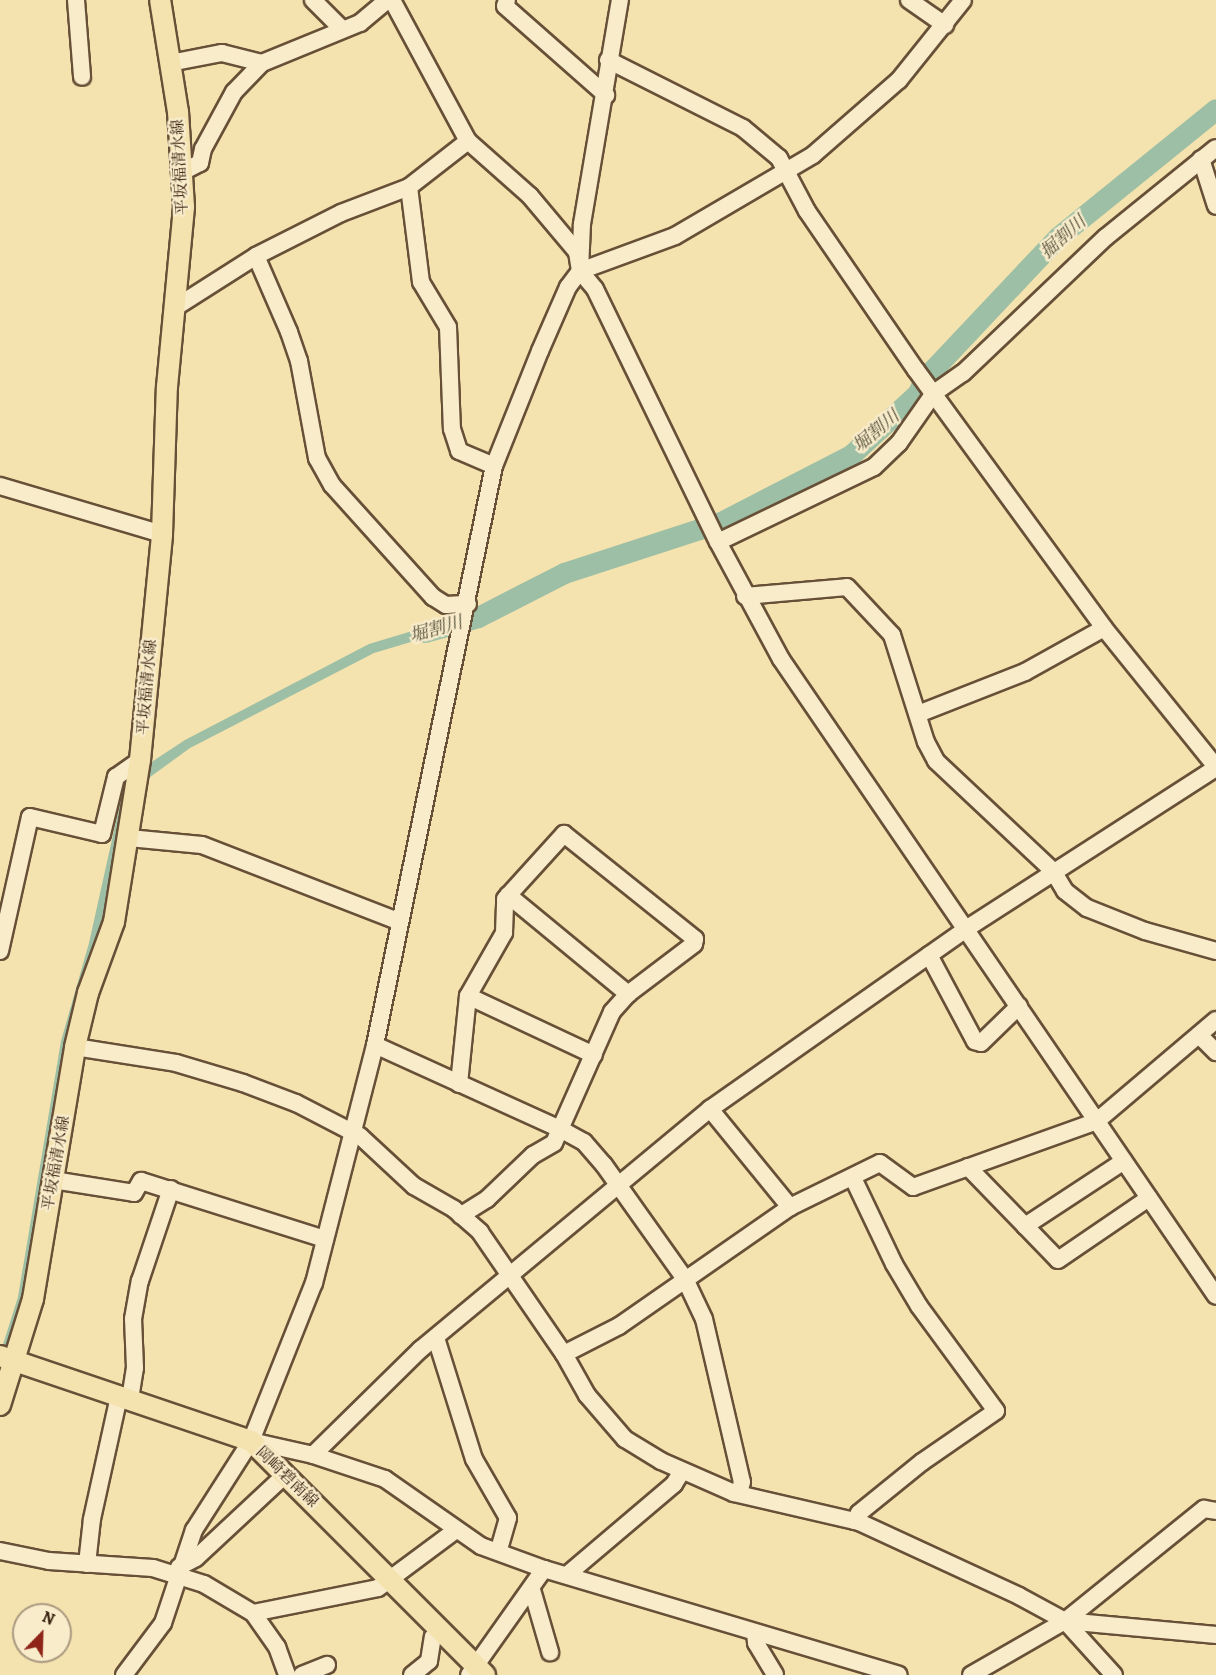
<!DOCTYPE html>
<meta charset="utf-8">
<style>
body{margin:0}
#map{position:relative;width:1216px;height:1675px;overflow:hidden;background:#f4e2af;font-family:Alegreya,"Noto Serif JP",serif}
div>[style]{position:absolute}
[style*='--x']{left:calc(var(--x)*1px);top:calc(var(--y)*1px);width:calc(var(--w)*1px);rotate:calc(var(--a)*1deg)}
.water>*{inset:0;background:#9dbfa5}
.river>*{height:21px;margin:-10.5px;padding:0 10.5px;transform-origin:10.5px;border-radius:10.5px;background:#9dbfa5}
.roads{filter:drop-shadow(2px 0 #675037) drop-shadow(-2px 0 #675037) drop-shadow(0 2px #675037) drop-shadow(0 -2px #675037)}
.minor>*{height:16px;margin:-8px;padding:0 8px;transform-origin:8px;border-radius:8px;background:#f8eccb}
.major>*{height:20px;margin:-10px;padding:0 10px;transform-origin:10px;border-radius:10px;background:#f4e2af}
span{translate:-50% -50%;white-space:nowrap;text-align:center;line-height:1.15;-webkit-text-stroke:4.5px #f8eccb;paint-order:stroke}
.street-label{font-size:16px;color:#38200f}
.water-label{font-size:18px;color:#56503c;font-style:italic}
.north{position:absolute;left:12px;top:1603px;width:60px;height:60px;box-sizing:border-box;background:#f8eccb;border:2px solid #ab9a80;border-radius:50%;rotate:23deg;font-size:16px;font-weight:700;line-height:24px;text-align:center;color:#38200f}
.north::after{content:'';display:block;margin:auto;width:21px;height:27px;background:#8f2418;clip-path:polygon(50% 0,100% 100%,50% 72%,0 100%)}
</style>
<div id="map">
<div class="water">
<div style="clip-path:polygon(452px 619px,451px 630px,374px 653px,190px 748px,146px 780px,99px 946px,26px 1301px,0 1382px,0 1354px,18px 1297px,61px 1041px,89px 943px,123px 790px,147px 765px,185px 740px,369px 644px)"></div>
</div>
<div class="river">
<div style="--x:425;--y:632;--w:55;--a:-15.8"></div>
<div style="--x:478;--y:617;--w:97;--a:-27.1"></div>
<div style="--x:564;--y:573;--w:165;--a:-18"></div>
<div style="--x:721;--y:522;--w:146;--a:-27.3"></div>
<div style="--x:851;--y:455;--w:91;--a:-42.8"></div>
<div style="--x:918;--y:393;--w:15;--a:-67"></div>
<div style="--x:924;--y:379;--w:195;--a:-46.7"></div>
<div style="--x:1058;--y:237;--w:203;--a:-39"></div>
</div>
<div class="roads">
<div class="minor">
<div style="--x:76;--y:0;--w:77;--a:85.5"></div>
<div style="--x:313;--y:0;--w:41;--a:45"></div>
<div style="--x:392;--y:0;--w:160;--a:61.7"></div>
<div style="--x:468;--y:141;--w:83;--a:41.6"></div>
<div style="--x:530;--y:196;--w:73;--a:50"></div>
<div style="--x:577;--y:252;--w:19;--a:81"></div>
<div style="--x:580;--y:271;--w:23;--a:50"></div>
<div style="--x:595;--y:289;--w:281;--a:64.1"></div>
<div style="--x:718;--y:542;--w:133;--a:61.7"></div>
<div style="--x:781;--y:659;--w:771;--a:55.67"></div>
<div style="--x:507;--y:0;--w:6;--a:108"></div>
<div style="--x:505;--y:6;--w:135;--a:41.4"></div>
<div style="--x:909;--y:0;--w:44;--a:34.8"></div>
<div style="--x:608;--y:60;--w:151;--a:26.7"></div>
<div style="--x:743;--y:128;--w:47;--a:39.8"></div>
<div style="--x:779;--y:158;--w:60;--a:62.2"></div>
<div style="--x:807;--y:211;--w:193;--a:55.6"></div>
<div style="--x:916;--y:370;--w:319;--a:53.9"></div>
<div style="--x:1104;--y:628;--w:179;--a:51.1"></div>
<div style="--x:170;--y:63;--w:53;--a:-10.9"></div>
<div style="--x:222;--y:53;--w:41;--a:14"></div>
<div style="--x:1201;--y:159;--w:49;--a:72.3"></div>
<div style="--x:184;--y:171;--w:18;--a:-27"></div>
<div style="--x:200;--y:163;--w:14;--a:-78"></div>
<div style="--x:203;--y:149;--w:65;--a:-61.5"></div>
<div style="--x:234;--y:92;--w:40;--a:-46"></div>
<div style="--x:262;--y:63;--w:106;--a:-22.2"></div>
<div style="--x:360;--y:23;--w:35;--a:-40"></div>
<div style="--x:409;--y:187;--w:96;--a:82.8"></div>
<div style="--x:421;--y:282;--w:52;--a:59"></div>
<div style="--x:448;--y:327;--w:102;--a:87.8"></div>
<div style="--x:452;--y:429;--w:23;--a:72"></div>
<div style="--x:459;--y:451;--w:38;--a:23"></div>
<div style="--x:256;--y:256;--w:83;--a:66.5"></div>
<div style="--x:289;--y:332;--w:31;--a:71"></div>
<div style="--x:299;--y:361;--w:99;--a:79.5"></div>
<div style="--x:317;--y:458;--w:31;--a:61"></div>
<div style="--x:332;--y:485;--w:151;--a:48"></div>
<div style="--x:433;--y:597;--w:15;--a:32"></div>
<div style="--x:446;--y:605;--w:22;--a:-3"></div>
<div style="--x:580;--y:271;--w:101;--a:-20.2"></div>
<div style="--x:675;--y:236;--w:160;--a:-30.4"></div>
<div style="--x:813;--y:155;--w:114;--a:-41.1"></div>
<div style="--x:899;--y:80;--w:102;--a:-51.3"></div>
<div style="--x:176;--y:307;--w:95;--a:-32.5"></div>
<div style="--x:256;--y:256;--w:95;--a:-26.8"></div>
<div style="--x:341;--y:213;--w:73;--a:-20.9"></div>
<div style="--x:409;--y:187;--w:75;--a:-37.9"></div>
<div style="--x:0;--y:486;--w:169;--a:16.5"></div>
<div style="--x:718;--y:542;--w:173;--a:-25.7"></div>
<div style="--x:874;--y:467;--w:35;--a:-44"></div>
<div style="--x:899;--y:443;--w:61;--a:-55"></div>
<div style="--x:934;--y:393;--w:35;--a:-35"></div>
<div style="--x:963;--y:373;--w:197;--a:-43.6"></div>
<div style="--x:1106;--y:237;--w:141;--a:-39"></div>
<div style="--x:745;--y:596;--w:102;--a:-5"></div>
<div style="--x:847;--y:587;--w:66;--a:46.8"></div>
<div style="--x:892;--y:635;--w:112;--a:72.4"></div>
<div style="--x:926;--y:742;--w:21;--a:62"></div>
<div style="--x:936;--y:761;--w:161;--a:43.2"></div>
<div style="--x:1053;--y:871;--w:23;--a:59"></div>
<div style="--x:1065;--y:891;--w:28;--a:38"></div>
<div style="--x:1087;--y:908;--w:62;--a:21.6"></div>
<div style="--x:1145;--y:931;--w:74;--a:15.7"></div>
<div style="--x:918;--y:714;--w:115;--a:-21.4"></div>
<div style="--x:1025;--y:672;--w:90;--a:-29.1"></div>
<div style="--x:129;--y:838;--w:73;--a:5.5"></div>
<div style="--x:202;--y:845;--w:210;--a:21.2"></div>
<div style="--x:508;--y:895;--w:156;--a:39.5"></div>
<div style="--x:0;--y:951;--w:137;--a:-77.4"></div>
<div style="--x:30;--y:817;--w:74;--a:13.3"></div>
<div style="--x:102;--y:834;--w:59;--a:-76.2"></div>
<div style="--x:116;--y:777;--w:29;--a:-35"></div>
<div style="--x:929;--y:955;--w:98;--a:61.9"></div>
<div style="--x:975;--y:1041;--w:6;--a:18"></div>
<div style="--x:981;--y:1043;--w:53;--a:-44.2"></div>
<div style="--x:468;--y:996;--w:139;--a:25.1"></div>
<div style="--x:1200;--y:1036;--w:23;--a:45"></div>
<div style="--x:375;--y:1045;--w:205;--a:24.4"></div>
<div style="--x:562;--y:1130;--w:25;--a:29"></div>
<div style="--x:584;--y:1142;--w:30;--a:49"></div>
<div style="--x:604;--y:1165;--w:140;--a:54.6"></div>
<div style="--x:685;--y:1279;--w:44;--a:64.6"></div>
<div style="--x:704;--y:1319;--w:167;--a:76.9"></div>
<div style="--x:742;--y:1482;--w:11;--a:105"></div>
<div style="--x:75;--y:1047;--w:102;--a:9"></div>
<div style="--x:176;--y:1063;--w:70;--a:16.6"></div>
<div style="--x:243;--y:1083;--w:57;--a:20.7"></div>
<div style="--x:296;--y:1103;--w:72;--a:27.3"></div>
<div style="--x:360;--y:1136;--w:74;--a:42.8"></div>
<div style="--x:414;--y:1186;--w:46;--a:29.9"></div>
<div style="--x:454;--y:1209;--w:35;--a:41"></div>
<div style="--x:480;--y:1232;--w:148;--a:55.5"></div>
<div style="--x:564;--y:1354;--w:47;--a:60.7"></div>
<div style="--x:587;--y:1395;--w:58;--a:49.2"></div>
<div style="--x:625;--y:1439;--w:42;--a:31.4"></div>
<div style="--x:661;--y:1461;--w:80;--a:23.7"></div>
<div style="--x:734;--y:1493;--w:128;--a:13.1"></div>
<div style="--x:859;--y:1522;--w:176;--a:24.8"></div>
<div style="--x:1019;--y:1596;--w:52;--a:28.5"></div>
<div style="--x:1065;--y:1621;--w:73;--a:47.8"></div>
<div style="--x:459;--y:1084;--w:88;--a:-84.2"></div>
<div style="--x:468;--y:996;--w:73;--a:-60.3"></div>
<div style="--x:504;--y:933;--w:34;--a:-88"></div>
<div style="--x:505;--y:899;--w:88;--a:-47.8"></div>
<div style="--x:564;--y:834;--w:168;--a:38.7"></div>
<div style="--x:695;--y:939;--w:5;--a:101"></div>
<div style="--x:694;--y:944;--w:83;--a:142.9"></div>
<div style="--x:628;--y:994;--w:24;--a:132"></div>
<div style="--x:612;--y:1012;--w:143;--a:113.9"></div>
<div style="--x:554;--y:1143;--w:24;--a:150"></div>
<div style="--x:533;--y:1155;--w:64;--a:136.3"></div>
<div style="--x:487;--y:1199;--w:31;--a:148"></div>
<div style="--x:710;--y:1109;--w:127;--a:50.8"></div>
<div style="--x:968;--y:1167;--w:129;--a:45.9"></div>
<div style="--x:1058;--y:1260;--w:110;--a:-34.3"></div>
<div style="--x:853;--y:1178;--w:95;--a:64.5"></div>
<div style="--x:894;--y:1264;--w:49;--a:59.2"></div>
<div style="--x:919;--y:1306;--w:130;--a:53.7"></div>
<div style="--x:996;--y:1411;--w:90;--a:145.4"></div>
<div style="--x:922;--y:1462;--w:81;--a:141"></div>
<div style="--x:859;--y:1513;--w:9;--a:117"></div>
<div style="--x:53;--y:1180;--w:82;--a:9.1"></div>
<div style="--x:134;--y:1193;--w:14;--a:-60"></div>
<div style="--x:141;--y:1181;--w:193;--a:17.5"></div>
<div style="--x:1025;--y:1226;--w:118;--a:-33.3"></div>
<div style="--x:436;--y:1338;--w:127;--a:72.6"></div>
<div style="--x:474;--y:1459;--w:68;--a:60"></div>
<div style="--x:508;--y:1518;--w:35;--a:106"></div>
<div style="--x:564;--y:1354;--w:62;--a:-27"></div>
<div style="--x:619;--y:1326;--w:208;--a:-34.8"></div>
<div style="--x:790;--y:1207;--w:100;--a:-26.1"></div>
<div style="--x:880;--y:1163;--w:41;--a:36"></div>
<div style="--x:913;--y:1187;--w:195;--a:-19.7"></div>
<div style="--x:1097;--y:1121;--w:156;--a:-40.3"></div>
<div style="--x:130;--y:1399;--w:31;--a:-81"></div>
<div style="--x:135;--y:1368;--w:49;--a:-92.3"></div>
<div style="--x:133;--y:1319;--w:39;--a:-80"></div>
<div style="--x:140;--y:1281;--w:97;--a:-71.4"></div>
<div style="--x:251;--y:1441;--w:64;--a:12.7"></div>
<div style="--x:313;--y:1455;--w:76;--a:18.4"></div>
<div style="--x:385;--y:1479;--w:117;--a:34.9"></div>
<div style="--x:481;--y:1546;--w:67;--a:20.1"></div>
<div style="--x:544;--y:1569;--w:370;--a:16.6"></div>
<div style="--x:313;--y:1455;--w:151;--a:-44.5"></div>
<div style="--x:421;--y:1349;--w:376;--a:-39.7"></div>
<div style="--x:710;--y:1109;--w:313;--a:-35.1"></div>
<div style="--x:966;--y:929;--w:297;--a:-32.8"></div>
<div style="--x:0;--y:1551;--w:50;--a:11.5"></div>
<div style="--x:49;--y:1561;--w:104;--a:3.9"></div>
<div style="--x:153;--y:1568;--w:53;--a:17.4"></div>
<div style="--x:204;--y:1584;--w:57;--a:30.6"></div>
<div style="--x:253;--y:1613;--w:42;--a:54.8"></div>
<div style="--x:277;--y:1647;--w:30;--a:70"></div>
<div style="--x:87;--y:1564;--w:45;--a:-83.7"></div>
<div style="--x:92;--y:1519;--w:126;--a:-77.6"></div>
<div style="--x:179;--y:1567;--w:19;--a:-28"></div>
<div style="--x:196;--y:1558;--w:123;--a:-43"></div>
<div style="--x:568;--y:1574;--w:139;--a:-40.3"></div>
<div style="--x:674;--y:1484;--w:15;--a:-58"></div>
<div style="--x:532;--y:1590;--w:65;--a:73.8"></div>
<div style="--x:253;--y:1613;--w:127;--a:-11.3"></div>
<div style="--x:378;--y:1588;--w:97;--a:-36.6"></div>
<div style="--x:1065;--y:1621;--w:152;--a:5.3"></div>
<div style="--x:755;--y:1633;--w:10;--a:84"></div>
<div style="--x:756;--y:1643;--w:37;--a:59"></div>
<div style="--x:124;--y:1675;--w:65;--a:-53.1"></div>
<div style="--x:163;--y:1623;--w:98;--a:-71.6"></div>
<div style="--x:194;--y:1530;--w:106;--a:-57.4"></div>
<div style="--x:251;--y:1441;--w:170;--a:-68.3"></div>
<div style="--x:314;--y:1283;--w:246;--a:-75.6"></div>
<div style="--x:375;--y:1045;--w:591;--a:-78.39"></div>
<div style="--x:494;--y:466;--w:124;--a:-68.2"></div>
<div style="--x:540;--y:351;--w:70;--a:-66.4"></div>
<div style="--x:568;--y:287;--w:20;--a:-53"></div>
<div style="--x:580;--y:271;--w:47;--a:-87.6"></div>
<div style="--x:582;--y:224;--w:227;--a:-80.4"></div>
<div style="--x:302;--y:1675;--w:27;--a:-22"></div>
<div style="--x:412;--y:1675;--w:22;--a:-39"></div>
<div style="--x:429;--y:1661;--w:24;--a:-81"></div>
<div style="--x:433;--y:1637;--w:10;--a:-45"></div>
<div style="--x:469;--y:1675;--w:130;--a:-54.7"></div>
<div style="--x:971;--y:1675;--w:108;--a:-29.9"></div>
<div style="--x:1065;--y:1621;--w:179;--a:-38.9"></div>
<div style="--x:1204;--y:1509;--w:12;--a:9"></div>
</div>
<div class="major">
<div style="--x:0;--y:1356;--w:265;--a:18.7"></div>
<div style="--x:251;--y:1441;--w:331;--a:45"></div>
<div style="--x:0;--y:1405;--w:111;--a:-72.7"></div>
<div style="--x:33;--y:1299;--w:255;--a:-80.5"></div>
<div style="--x:75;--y:1047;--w:56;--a:-76.5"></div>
<div style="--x:88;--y:993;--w:76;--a:-69.9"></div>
<div style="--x:114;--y:922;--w:164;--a:-80.9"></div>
<div style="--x:140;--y:760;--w:227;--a:-84.4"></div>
<div style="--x:162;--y:534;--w:147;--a:-88.1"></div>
<div style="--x:167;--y:387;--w:181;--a:-84.6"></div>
<div style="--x:184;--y:207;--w:95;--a:-93.6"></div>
<div style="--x:178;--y:112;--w:113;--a:-99.1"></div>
</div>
</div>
<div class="street-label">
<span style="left:180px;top:167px;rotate:-93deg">平坂福清水線</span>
<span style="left:147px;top:687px;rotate:-85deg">平坂福清水線</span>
<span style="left:56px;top:1163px;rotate:-80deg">平坂福清水線</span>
<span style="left:287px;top:1477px;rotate:44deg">岡崎碧南線</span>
</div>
<div class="water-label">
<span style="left:1063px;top:237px;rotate:-42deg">掘割川</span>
<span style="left:876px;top:431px;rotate:-40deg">堀割川</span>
<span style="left:436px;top:629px;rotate:-16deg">堀割川</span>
</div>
<div class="north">N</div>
</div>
